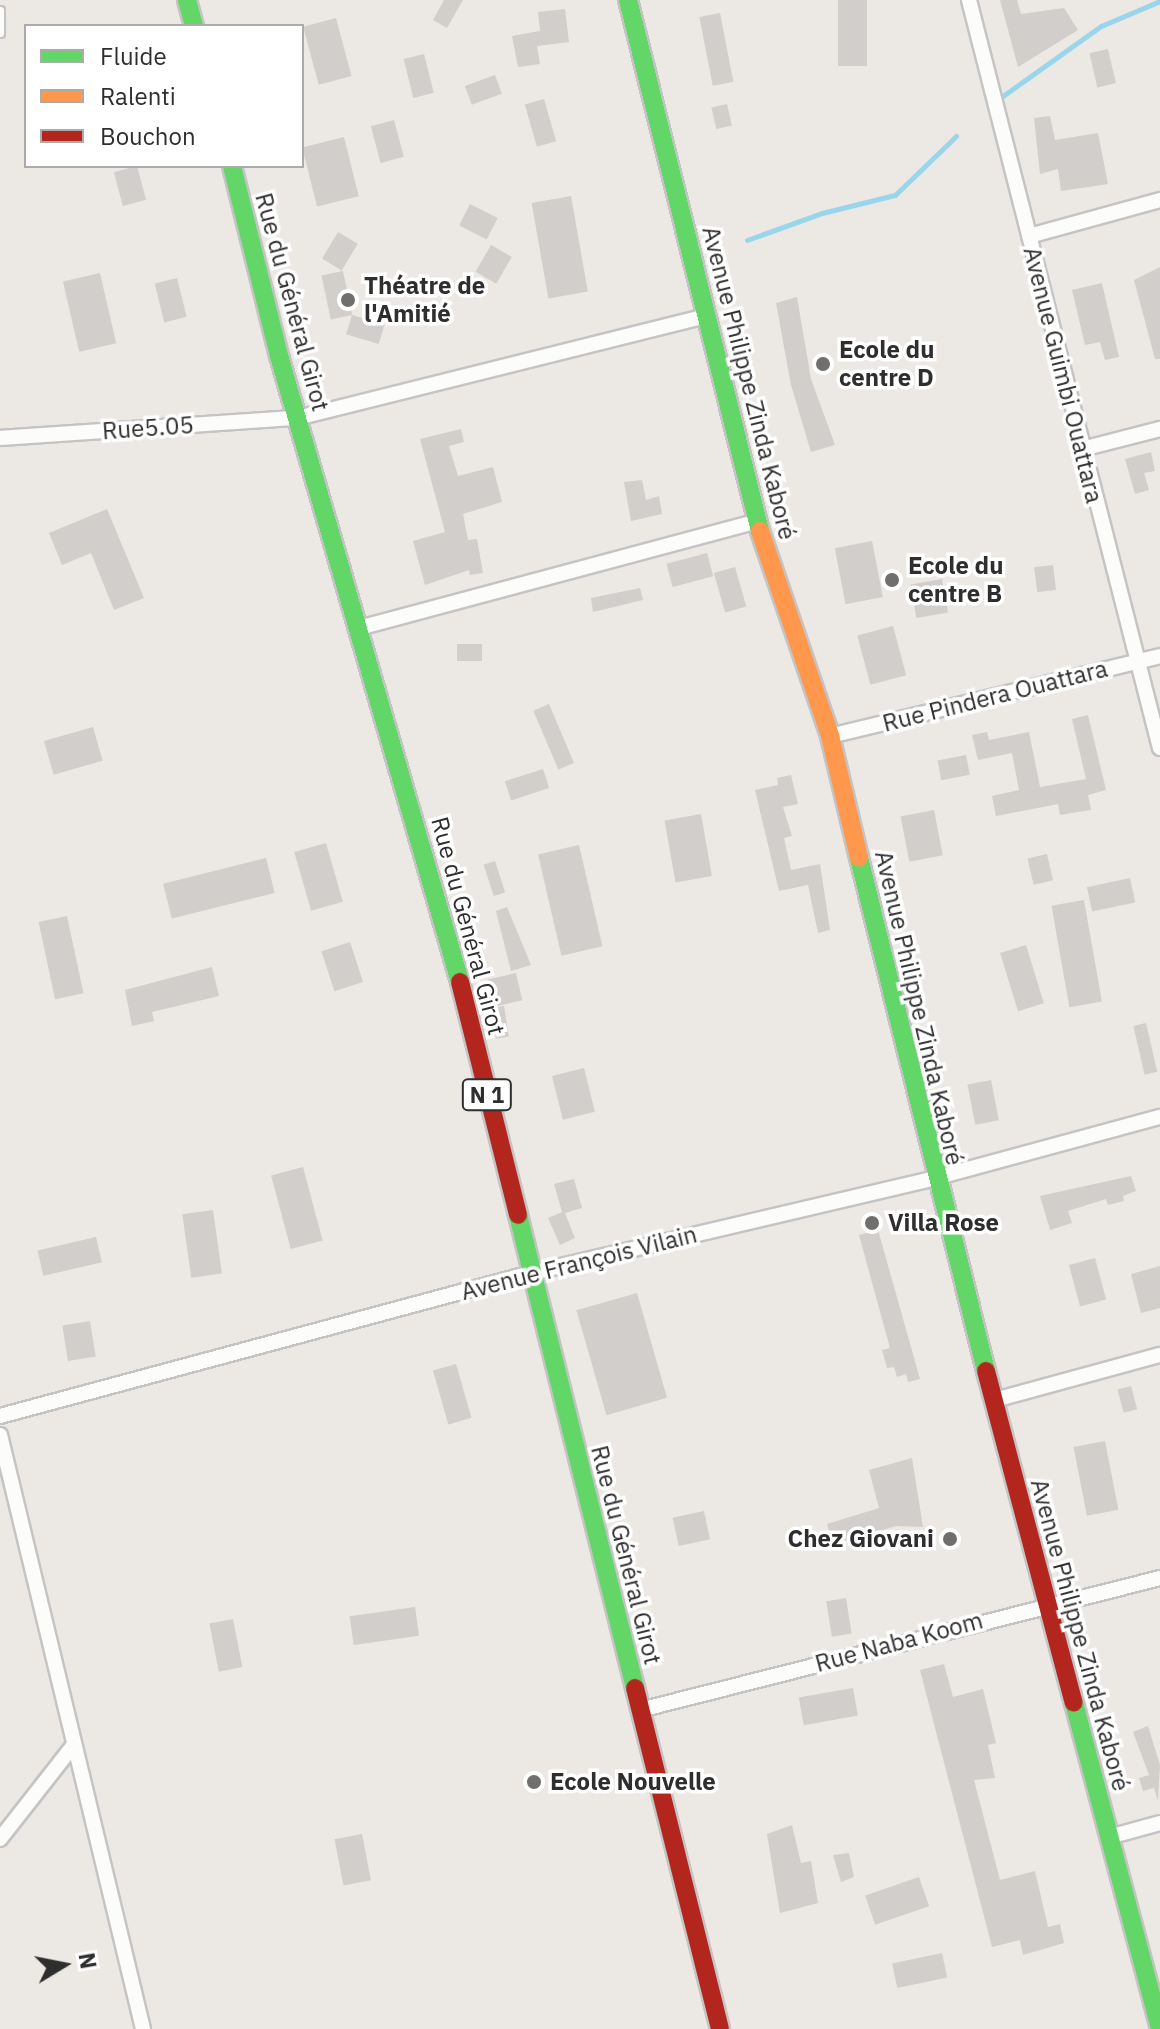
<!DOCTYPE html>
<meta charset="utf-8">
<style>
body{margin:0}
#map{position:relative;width:1160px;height:2029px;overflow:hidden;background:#ece8e4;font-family:"IBM Plex Sans",sans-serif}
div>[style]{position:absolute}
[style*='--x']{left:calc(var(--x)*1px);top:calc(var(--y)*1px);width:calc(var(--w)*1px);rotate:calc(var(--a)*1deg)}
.stream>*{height:5px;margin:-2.5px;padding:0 2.5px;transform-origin:2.5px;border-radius:2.5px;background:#99d6ec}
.building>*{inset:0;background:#d1cecb;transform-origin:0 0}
.roads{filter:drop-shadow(2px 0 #c5c4c5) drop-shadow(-2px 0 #c5c4c5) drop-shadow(0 2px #c5c4c5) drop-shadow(0 -2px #c5c4c5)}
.lane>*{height:7px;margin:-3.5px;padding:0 3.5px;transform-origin:3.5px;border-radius:3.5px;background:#fcfcfb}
.street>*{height:14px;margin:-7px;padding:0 7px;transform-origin:7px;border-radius:7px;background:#fcfcfb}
.fast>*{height:18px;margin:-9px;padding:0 9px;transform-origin:9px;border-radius:9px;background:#63d668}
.slow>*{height:18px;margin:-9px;padding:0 9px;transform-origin:9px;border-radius:9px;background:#ff974d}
.jam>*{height:18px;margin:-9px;padding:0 9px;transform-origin:9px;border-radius:9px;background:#b3261e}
.dots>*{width:22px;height:22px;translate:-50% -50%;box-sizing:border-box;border:4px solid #fff;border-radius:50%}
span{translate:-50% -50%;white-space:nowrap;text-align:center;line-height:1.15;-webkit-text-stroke:7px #fff;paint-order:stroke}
.shield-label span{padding:2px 6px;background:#fff;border:2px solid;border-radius:6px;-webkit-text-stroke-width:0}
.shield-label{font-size:22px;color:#2e2e2e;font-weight:700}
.poi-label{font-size:24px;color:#2e2e2e;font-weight:700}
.left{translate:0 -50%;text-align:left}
.right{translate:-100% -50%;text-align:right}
.street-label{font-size:24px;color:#2e2e2e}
.legend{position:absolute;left:24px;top:24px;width:280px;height:144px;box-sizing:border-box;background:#fff;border:2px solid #ababab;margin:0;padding:10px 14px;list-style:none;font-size:24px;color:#2e2e2e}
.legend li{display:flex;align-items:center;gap:16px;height:40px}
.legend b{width:40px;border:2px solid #ababab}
.north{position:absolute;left:24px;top:1925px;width:80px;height:80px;-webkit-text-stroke:6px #fff;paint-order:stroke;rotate:80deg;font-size:22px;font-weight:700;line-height:32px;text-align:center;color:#2e2e2e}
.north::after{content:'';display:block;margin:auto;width:28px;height:36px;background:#2e2e2e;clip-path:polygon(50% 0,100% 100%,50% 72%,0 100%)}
</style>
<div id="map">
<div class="stream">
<div style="--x:1000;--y:98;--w:124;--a:-35.5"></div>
<div style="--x:1101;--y:26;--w:64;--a:-23"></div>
<div style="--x:747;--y:240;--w:80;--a:-19.8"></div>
<div style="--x:822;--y:213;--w:75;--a:-13.9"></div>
<div style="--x:895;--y:195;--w:85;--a:-44"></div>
</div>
<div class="building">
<div style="clip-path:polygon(444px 0,463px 0,447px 28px,433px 20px)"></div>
<div style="left:838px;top:0;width:29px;height:66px"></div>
<div style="clip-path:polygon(1000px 0,1017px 0,1021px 14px,1064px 8px,1078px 30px,1018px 67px)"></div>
<div style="clip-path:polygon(565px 9px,569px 42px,537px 46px,540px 64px,518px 67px,512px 36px,540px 31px,538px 12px)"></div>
<div style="left:720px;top:13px;width:70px;height:21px;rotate:79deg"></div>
<div style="left:336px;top:18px;width:60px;height:34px;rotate:75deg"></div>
<div style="left:1108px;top:49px;width:35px;height:19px;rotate:77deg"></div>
<div style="left:424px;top:54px;width:40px;height:21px;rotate:76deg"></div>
<div style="left:495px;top:75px;width:20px;height:32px;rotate:70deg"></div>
<div style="left:544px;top:99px;width:44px;height:20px;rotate:74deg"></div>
<div style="left:727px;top:104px;width:22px;height:16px;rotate:77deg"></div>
<div style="clip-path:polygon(1050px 116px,1055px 140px,1098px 133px,1108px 184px,1061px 191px,1058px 169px,1040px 174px,1034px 118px)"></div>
<div style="left:394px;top:120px;width:38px;height:24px;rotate:75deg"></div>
<div style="left:344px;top:137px;width:61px;height:43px;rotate:76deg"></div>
<div style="left:137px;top:166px;width:35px;height:24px;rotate:75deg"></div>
<div style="left:571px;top:196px;width:97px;height:40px;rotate:80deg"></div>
<div style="left:470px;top:204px;width:31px;height:24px;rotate:27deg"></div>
<div style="left:338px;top:232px;width:23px;height:31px;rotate:31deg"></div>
<div style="left:491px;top:245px;width:24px;height:31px;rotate:30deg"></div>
<div style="clip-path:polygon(1160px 267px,1160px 359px,1155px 359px,1134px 280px)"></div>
<div style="left:343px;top:271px;width:45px;height:22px;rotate:78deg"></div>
<div style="left:100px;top:273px;width:72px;height:38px;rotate:77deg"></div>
<div style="left:177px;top:278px;width:40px;height:23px;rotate:76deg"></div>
<div style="clip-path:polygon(1102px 283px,1119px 357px,1105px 360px,1100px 342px,1085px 345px,1072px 290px)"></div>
<div style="clip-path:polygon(797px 297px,811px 379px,835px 445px,811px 452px,791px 385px,776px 303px)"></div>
<div style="left:352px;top:315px;width:34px;height:20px;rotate:17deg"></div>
<div style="clip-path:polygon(461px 429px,464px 442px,449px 446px,458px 476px,493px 467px,502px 502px,463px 514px,468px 540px,477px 539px,483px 573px,470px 575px,469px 570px,425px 585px,413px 541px,445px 532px,420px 439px)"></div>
<div style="clip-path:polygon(1151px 452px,1155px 471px,1144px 473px,1149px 490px,1135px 494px,1125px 459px)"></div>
<div style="clip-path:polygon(642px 480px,646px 500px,659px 496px,662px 514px,631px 521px,624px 482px)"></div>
<div style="clip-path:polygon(107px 509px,144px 598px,114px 610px,91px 553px,62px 565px,49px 533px)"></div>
<div style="left:872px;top:541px;width:57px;height:38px;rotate:79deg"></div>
<div style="left:707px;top:553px;width:24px;height:42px;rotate:75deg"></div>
<div style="left:1053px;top:565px;width:25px;height:19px;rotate:83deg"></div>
<div style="left:735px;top:567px;width:41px;height:22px;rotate:74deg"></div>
<div style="left:942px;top:579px;width:34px;height:32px;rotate:80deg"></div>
<div style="clip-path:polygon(640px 588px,643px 600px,593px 612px,591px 598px)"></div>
<div style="left:893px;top:626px;width:51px;height:37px;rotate:75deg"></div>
<div style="left:482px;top:644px;width:17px;height:25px;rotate:90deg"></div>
<div style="left:549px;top:704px;width:64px;height:17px;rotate:67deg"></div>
<div style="clip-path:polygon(1088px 715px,1106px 790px,1088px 795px,1091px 810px,1060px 815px,1058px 804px,996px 816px,992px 796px,1019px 790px,1012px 753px,978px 760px,972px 735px,987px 732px,989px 740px,1029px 732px,1040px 787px,1086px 779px,1072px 719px)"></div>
<div style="left:93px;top:727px;width:35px;height:51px;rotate:74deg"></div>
<div style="left:966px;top:755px;width:20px;height:29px;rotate:79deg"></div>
<div style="left:543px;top:769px;width:20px;height:40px;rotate:72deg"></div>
<div style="clip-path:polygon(791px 775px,798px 804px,783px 807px,792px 836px,784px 838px,791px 870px,820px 864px,830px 930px,818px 933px,808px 885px,779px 891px,755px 790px,778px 785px,777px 778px)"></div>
<div style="left:934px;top:810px;width:46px;height:34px;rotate:79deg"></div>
<div style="left:701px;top:814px;width:63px;height:37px;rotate:80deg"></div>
<div style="left:326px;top:843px;width:61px;height:33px;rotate:74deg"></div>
<div style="left:579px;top:845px;width:104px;height:42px;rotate:77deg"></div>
<div style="left:1047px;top:854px;width:27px;height:20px;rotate:77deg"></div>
<div style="left:266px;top:858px;width:36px;height:106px;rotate:76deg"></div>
<div style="left:495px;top:861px;width:33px;height:12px;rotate:72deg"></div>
<div style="left:1130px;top:878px;width:25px;height:44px;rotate:78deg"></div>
<div style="left:1084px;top:900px;width:103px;height:33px;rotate:80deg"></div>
<div style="clip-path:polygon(507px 907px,531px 965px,511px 971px,496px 911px)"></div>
<div style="left:67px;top:916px;width:79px;height:29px;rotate:78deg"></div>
<div style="left:350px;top:942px;width:42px;height:30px;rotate:72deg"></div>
<div style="left:1026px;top:945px;width:61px;height:27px;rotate:73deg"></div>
<div style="clip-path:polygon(212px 967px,219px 996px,152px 1012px,154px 1021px,132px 1026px,125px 990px)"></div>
<div style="left:516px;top:973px;width:28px;height:30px;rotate:77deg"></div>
<div style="left:504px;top:1006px;width:31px;height:13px;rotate:81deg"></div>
<div style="left:1146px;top:1023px;width:50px;height:13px;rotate:77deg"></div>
<div style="left:584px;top:1068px;width:45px;height:33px;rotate:76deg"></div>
<div style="left:991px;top:1080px;width:41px;height:24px;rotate:79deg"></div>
<div style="left:303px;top:1167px;width:76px;height:33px;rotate:75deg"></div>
<div style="clip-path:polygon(1131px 1176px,1136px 1191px,1123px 1196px,1124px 1201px,1108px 1205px,1106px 1199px,1068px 1211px,1072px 1223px,1050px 1230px,1040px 1196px)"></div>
<div style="clip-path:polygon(574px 1179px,582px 1208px,565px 1213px,575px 1238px,560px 1245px,548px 1218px,562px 1212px,554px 1184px)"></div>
<div style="left:213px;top:1210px;width:64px;height:31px;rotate:82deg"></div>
<div style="clip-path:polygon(878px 1230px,920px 1379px,908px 1382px,906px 1374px,897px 1377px,894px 1367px,887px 1368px,882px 1350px,890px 1348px,859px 1235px)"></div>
<div style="left:96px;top:1237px;width:26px;height:60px;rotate:77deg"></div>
<div style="left:1095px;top:1258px;width:43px;height:27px;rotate:75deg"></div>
<div style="clip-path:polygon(1160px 1266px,1160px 1308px,1141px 1313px,1131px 1274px)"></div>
<div style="left:637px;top:1293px;width:109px;height:63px;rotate:74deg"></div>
<div style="left:90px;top:1321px;width:36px;height:28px;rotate:81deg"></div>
<div style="left:456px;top:1364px;width:56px;height:24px;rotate:74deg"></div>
<div style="left:1131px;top:1386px;width:24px;height:14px;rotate:75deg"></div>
<div style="left:1105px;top:1441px;width:70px;height:32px;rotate:79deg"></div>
<div style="clip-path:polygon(912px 1458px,923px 1527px,896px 1526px,833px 1545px,827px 1524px,879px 1508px,869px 1470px)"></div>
<div style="left:704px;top:1511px;width:29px;height:32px;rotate:78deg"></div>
<div style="left:846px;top:1598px;width:36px;height:20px;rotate:81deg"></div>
<div style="left:415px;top:1607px;width:29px;height:66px;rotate:82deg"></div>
<div style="left:233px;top:1619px;width:49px;height:24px;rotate:79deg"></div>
<div style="clip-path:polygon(944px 1664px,953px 1697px,983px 1689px,996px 1743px,988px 1745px,995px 1778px,974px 1780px,1000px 1880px,1035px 1871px,1048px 1927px,1060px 1924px,1064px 1943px,1023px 1955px,1020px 1940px,992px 1947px,920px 1670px)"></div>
<div style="left:853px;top:1688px;width:28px;height:55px;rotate:80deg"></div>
<div style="clip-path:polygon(1148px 1726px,1160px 1765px,1158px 1801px,1154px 1788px,1143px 1791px,1139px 1778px,1149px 1775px,1133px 1732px)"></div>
<div style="clip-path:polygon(792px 1825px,801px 1863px,811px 1861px,818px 1903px,780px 1913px,767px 1834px)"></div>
<div style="left:362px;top:1834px;width:47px;height:28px;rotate:79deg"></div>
<div style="clip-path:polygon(849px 1853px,854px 1877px,841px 1882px,833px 1855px)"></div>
<div style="left:919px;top:1877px;width:31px;height:57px;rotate:71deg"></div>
<div style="left:942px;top:1953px;width:25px;height:51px;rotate:78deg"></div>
</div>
<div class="roads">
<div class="lane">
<div style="--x:0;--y:10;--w:23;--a:90"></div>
</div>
<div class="street">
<div style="--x:969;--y:0;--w:772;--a:75.68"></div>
<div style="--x:1029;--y:236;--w:136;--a:-15.4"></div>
<div style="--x:0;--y:438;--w:298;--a:-3.9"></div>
<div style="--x:297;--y:418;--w:422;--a:-14"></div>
<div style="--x:1082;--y:449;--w:81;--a:-14.4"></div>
<div style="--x:359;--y:628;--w:412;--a:-15"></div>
<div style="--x:830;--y:736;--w:340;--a:-13.6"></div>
<div style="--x:995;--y:1400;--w:171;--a:-15.3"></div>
<div style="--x:0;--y:1416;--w:550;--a:-15.07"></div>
<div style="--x:531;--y:1273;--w:415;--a:-13.2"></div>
<div style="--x:935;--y:1178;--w:233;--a:-15.2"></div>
<div style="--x:0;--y:1435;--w:611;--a:76.46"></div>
<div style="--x:640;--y:1710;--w:536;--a:-14.24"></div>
<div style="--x:1109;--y:1837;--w:53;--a:-15.4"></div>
<div style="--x:0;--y:1839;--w:118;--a:-51.9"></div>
</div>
<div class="fast">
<div style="--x:187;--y:0;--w:27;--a:75"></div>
<div style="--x:628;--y:0;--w:547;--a:76.04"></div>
<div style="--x:232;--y:166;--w:196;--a:76.1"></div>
<div style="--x:279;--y:356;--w:652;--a:73.87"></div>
<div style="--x:859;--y:858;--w:528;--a:76.1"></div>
<div style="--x:518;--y:1215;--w:487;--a:76.1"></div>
<div style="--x:1074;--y:1703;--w:337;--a:75.2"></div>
</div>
<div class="slow">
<div style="--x:760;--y:531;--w:217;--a:71.1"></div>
<div style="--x:830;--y:736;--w:125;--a:76.6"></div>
</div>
<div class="jam">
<div style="--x:460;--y:982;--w:240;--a:76"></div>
<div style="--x:986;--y:1371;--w:343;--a:75.2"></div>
<div style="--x:635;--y:1688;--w:351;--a:76"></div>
</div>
</div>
<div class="dots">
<div style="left:348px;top:300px;background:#706f6e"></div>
<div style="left:823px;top:364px;background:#706f6e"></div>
<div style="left:892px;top:580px;background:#706f6e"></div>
<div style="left:872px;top:1223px;background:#706f6e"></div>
<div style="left:950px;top:1539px;background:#706f6e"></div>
<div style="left:534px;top:1782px;background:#706f6e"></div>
</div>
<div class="shield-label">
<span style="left:487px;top:1095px">N 1</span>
</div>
<div class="poi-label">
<span class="left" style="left:364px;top:300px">Théatre de<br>l'Amitié</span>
<span class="left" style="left:839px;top:364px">Ecole du<br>centre D</span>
<span class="left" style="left:908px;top:580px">Ecole du<br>centre B</span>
<span class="left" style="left:888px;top:1223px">Villa Rose</span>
<span class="right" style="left:934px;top:1539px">Chez Giovani</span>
<span class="left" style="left:550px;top:1782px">Ecole Nouvelle</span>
</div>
<div class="street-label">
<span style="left:292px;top:302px;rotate:75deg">Rue du Général Girot</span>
<span style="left:1063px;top:375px;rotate:76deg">Avenue Guimbi Ouattara</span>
<span style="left:749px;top:383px;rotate:76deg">Avenue Philippe Zinda Kaboré</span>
<span style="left:148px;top:428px;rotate:-4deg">Rue5.05</span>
<span style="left:995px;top:696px;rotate:-14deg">Rue Pindera Ouattara</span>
<span style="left:468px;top:926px;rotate:75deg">Rue du Général Girot</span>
<span style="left:919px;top:1008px;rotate:77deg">Avenue Philippe Zinda Kaboré</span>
<span style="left:579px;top:1263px;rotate:-14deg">Avenue François Vilain</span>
<span style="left:626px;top:1555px;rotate:76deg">Rue du Général Girot</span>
<span style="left:1080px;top:1635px;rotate:75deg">Avenue Philippe Zinda Kaboré</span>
<span style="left:899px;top:1642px;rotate:-15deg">Rue Naba Koom</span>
</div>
<ul class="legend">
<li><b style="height:10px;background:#63d668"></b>Fluide</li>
<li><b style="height:10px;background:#ff974d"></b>Ralenti</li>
<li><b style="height:10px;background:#b3261e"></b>Bouchon</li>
</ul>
<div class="north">N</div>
</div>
